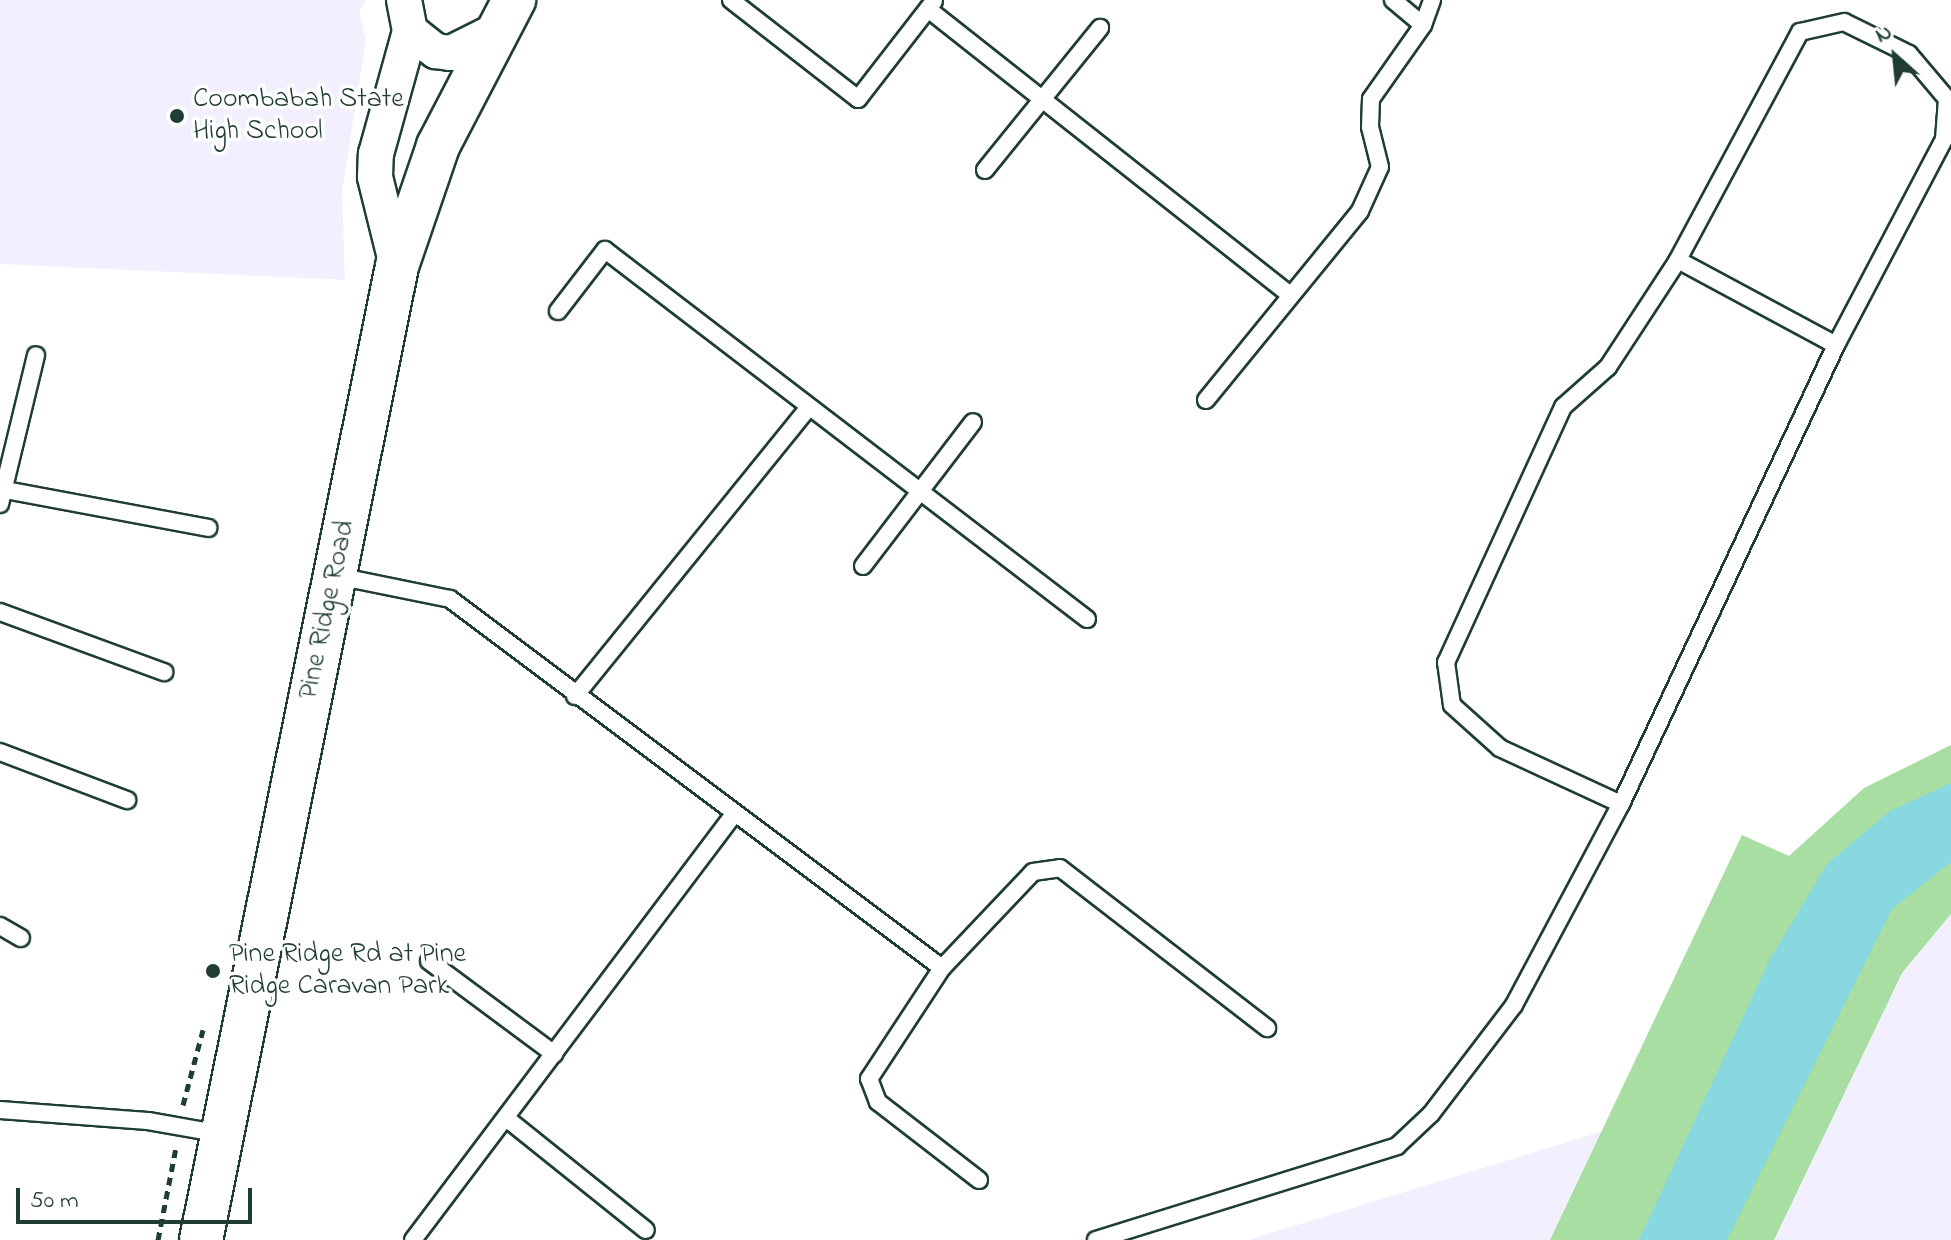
<!DOCTYPE html>
<style>
body{margin:0}
#map{position:relative;width:1951px;height:1240px;overflow:hidden;background:#fff;font-family:"Indie Flower",sans-serif}
div>[style]{position:absolute}
[style*='--x']{left:calc(var(--x)*1px);top:calc(var(--y)*1px);width:calc(var(--w)*1px);rotate:calc(var(--a)*1deg)}
.built>*{inset:0;background:#f2f0ff}
.green>*{inset:0;background:#a8dea1}
.water>*{inset:0;background:#87d8df}
.path>*{height:5px;margin-top:-2.5px;transform-origin:0;background:repeating-linear-gradient(90deg,#1f3d34 0 8px,transparent 0 14px)}
.roads{filter:drop-shadow(2px 0 #1f3d34) drop-shadow(-2px 0 #1f3d34) drop-shadow(0 2px #1f3d34) drop-shadow(0 -2px #1f3d34)}
.service>*{height:16px;margin:-8px;padding:0 8px;transform-origin:8px;border-radius:8px;background:#fff}
.minor>*{height:34px;margin:-17px;padding:0 17px;transform-origin:17px;border-radius:17px;background:#fff}
.tertiary>*{height:42px;margin:-21px;padding:0 21px;transform-origin:21px;border-radius:21px;background:#fff}
.dots>*{width:22px;height:22px;translate:-50% -50%;box-sizing:border-box;border:4px solid #fff;border-radius:50%}
span{translate:-50% -50%;white-space:nowrap;text-align:center;line-height:1.15;-webkit-text-stroke:7px #fff;paint-order:stroke}
.poi-label{font-size:28px;color:#1f3d34}
.left{translate:0 -50%;text-align:left}
.street-label{font-size:28px;color:#1f3d34}
.north{position:absolute;left:1855px;top:16px;width:80px;height:80px;-webkit-text-stroke:6px #fff;paint-order:stroke;rotate:333deg;font-size:22px;font-weight:700;line-height:32px;text-align:center;color:#1f3d34}
.north::after{content:'';display:block;margin:auto;width:28px;height:36px;background:#1f3d34;clip-path:polygon(50% 0,100% 100%,50% 72%,0 100%)}
.scale{position:absolute;left:16px;top:1188px;width:236px;height:36px;box-sizing:border-box;border:4px solid #1f3d34;border-top:0;padding-left:10px;font-size:24px;line-height:28px;white-space:nowrap;color:#1f3d34;-webkit-text-stroke:6px #fff;paint-order:stroke}
</style>
<div id="map">
<div class="built">
<div style="clip-path:polygon(0 0,367px 0,359px 11px,366px 40px,342px 192px,345px 280px,0 264px)"></div>
<div style="clip-path:polygon(1951px 914px,1951px 1240px,1774px 1240px,1902px 973px)"></div>
<div style="clip-path:polygon(1603px 1131px,1550px 1240px,1248px 1240px)"></div>
</div>
<div class="green">
<div style="clip-path:polygon(1951px 745px,1951px 914px,1902px 973px,1774px 1240px,1550px 1240px,1742px 835px,1789px 856px,1864px 788px)"></div>
</div>
<div class="water">
<div style="clip-path:polygon(1951px 783px,1951px 862px,1892px 909px,1727px 1240px,1639px 1240px,1770px 959px,1827px 864px,1890px 811px)"></div>
</div>
<div class="path">
<div style="--x:183;--y:1105;--w:78;--a:-75.1"></div>
<div style="--x:158;--y:1240;--w:95;--a:-79"></div>
</div>
<div class="roads">
<div class="service">
<div style="--x:731;--y:0;--w:161;--a:37.9"></div>
<div style="--x:858;--y:99;--w:124;--a:-52.2"></div>
<div style="--x:1393;--y:0;--w:39;--a:40"></div>
<div style="--x:928;--y:9;--w:461;--a:38.3"></div>
<div style="--x:985;--y:170;--w:183;--a:-51"></div>
<div style="--x:1678;--y:260;--w:179;--a:28.3"></div>
<div style="--x:558;--y:311;--w:77;--a:-52.4"></div>
<div style="--x:605;--y:250;--w:607;--a:37.44"></div>
<div style="--x:1206;--y:400;--w:244;--a:-50.8"></div>
<div style="--x:1360;--y:211;--w:48;--a:-65.6"></div>
<div style="--x:1380;--y:167;--w:41;--a:-104"></div>
<div style="--x:1370;--y:127;--w:28;--a:-88"></div>
<div style="--x:1371;--y:99;--w:90;--a:-54.9"></div>
<div style="--x:1423;--y:25;--w:27;--a:-70"></div>
<div style="--x:0;--y:489;--w:212;--a:10.6"></div>
<div style="--x:0;--y:504;--w:153;--a:-76.4"></div>
<div style="--x:863;--y:566;--w:181;--a:-52.6"></div>
<div style="--x:337;--y:576;--w:115;--a:11.5"></div>
<div style="--x:450;--y:599;--w:615;--a:36.87"></div>
<div style="--x:0;--y:612;--w:175;--a:20.1"></div>
<div style="--x:575;--y:696;--w:372;--a:-51"></div>
<div style="--x:0;--y:752;--w:136;--a:20.7"></div>
<div style="--x:0;--y:926;--w:24;--a:30"></div>
<div style="--x:429;--y:961;--w:156;--a:36.6"></div>
<div style="--x:0;--y:1110;--w:148;--a:4.3"></div>
<div style="--x:148;--y:1121;--w:74;--a:10.1"></div>
<div style="--x:506;--y:1118;--w:179;--a:38.7"></div>
<div style="--x:979;--y:1180;--w:128;--a:-142.3"></div>
<div style="--x:878;--y:1102;--w:25;--a:-111"></div>
<div style="--x:869;--y:1079;--w:133;--a:-56.7"></div>
<div style="--x:942;--y:968;--w:132;--a:-46.5"></div>
<div style="--x:1033;--y:872;--w:27;--a:-8"></div>
<div style="--x:1060;--y:868;--w:262;--a:37.7"></div>
<div style="--x:413;--y:1240;--w:533;--a:-53"></div>
<div style="--x:1096;--y:1240;--w:315;--a:-17.3"></div>
<div style="--x:1397;--y:1146;--w:47;--a:-43.3"></div>
<div style="--x:1431;--y:1114;--w:137;--a:-52.7"></div>
<div style="--x:1514;--y:1005;--w:228;--a:-62"></div>
<div style="--x:1621;--y:804;--w:507;--a:-64.9"></div>
<div style="--x:1836;--y:345;--w:233;--a:-62.3"></div>
<div style="--x:1944;--y:139;--w:40;--a:-85.7"></div>
<div style="--x:1947;--y:99;--w:59;--a:-130.2"></div>
<div style="--x:1909;--y:54;--w:72;--a:-153.8"></div>
<div style="--x:1844;--y:22;--w:45;--a:167.2"></div>
<div style="--x:1800;--y:32;--w:259;--a:118.2"></div>
<div style="--x:1678;--y:260;--w:128;--a:123.2"></div>
<div style="--x:1608;--y:367;--w:60;--a:138.4"></div>
<div style="--x:1563;--y:407;--w:281;--a:114.6"></div>
<div style="--x:1446;--y:662;--w:43;--a:82.1"></div>
<div style="--x:1452;--y:705;--w:64;--a:41.9"></div>
<div style="--x:1500;--y:748;--w:133;--a:24.8"></div>
</div>
<div class="minor">
<div style="--x:404;--y:0;--w:32;--a:79"></div>
<div style="--x:410;--y:31;--w:33;--a:38"></div>
<div style="--x:436;--y:51;--w:15;--a:8"></div>
<div style="--x:451;--y:53;--w:47;--a:-26.6"></div>
<div style="--x:397;--y:266;--w:92;--a:-103.9"></div>
<div style="--x:375;--y:177;--w:23;--a:-88"></div>
<div style="--x:376;--y:154;--w:128;--a:-74.5"></div>
</div>
<div class="tertiary">
<div style="--x:201;--y:1240;--w:994;--a:-78.62"></div>
<div style="--x:397;--y:266;--w:127;--a:-71.1"></div>
<div style="--x:438;--y:146;--w:165;--a:-62.5"></div>
</div>
</div>
<div class="dots">
<div style="left:177px;top:116px;background:#1f3d34"></div>
<div style="left:213px;top:971px;background:#1f3d34"></div>
</div>
<div class="poi-label">
<span class="left" style="left:193px;top:116px">Coombabah State<br>High School</span>
<span class="left" style="left:229px;top:971px">Pine Ridge Rd at Pine<br>Ridge Caravan Park</span>
</div>
<div class="street-label">
<span style="left:328px;top:610px;rotate:-78deg">Pine Ridge Road</span>
</div>
<div class="north">N</div>
<div class="scale">50 m</div>
</div>
